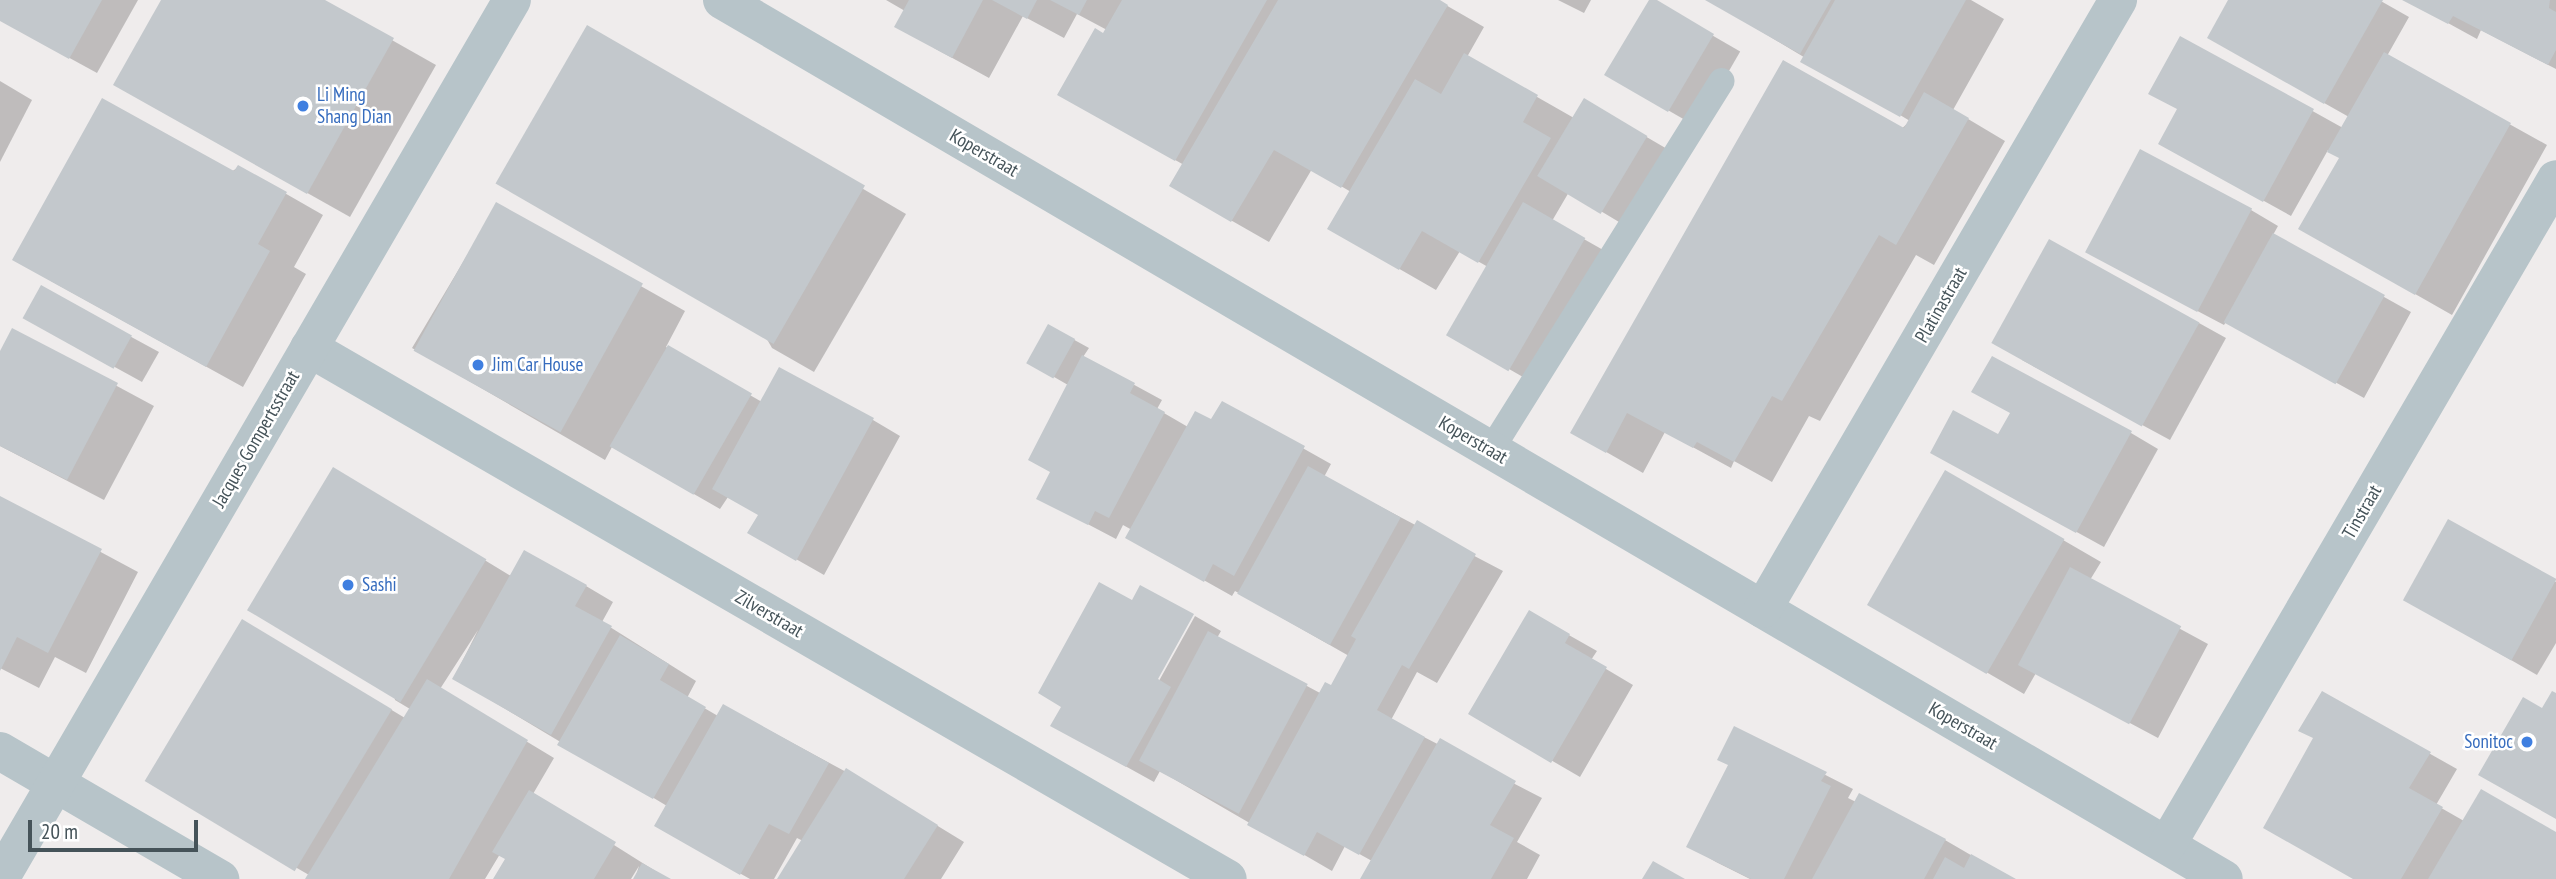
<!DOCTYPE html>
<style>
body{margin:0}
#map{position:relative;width:2556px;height:879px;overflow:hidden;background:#efecec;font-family:"PT Sans Narrow",sans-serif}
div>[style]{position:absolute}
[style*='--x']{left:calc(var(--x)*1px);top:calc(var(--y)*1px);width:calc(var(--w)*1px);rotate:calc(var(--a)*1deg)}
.shadow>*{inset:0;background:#0003;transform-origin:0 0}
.building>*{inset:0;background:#c3c8cc;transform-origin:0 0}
.service>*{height:26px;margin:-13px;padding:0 13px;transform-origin:13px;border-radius:13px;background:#b7c4c9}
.minor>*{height:38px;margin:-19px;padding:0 19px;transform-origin:19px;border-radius:19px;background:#b7c4c9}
.dots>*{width:19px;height:19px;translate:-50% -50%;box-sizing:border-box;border:4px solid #fff;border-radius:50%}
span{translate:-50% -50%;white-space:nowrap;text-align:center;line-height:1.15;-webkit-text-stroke:5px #fff;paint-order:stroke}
.shop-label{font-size:19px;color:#366cbe}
.left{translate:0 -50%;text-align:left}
.right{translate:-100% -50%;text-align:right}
.street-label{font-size:19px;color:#455359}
.scale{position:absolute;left:28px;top:820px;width:170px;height:32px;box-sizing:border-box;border:4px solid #455359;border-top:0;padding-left:9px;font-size:21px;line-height:24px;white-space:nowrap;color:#455359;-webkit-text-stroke:5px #fff;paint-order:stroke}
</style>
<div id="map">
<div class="shadow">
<div style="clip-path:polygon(0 0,138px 0,97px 73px,0 20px)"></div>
<div style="clip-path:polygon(163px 0,321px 0,436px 65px,350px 217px,158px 109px)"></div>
<div style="clip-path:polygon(886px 0,1437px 0,1484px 27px,1467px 57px,1574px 118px,1585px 101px,1674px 153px,1629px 228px,1569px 192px,1552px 221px,1612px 255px,1537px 385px,1448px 334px,1488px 267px,1460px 251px,1436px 290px,1330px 229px,1351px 192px,1312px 169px,1269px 242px,1171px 186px,1184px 165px,1059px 94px,1107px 30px,1077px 14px,1064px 38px,1023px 16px,989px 78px,934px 48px,905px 11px)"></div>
<div style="clip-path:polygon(1558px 0,1591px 0,1584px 13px)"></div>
<div style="left:1651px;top:0;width:103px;height:87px;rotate:30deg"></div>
<div style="clip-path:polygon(1709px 0,1971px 0,2004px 19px,1953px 110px,2005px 141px,1934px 265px,1916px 255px,1820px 421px,1809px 416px,1772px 482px,1734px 461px,1731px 468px,1665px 432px,1643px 473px,1573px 433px,1910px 121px)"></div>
<div style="clip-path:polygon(2230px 0,2379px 0,2409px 17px,2387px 56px,2547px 145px,2452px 315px,2301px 229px,2341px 158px,2328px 150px,2291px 216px,2188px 159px,2180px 109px,2181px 38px,2343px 128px,2349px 117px,2209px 38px)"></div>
<div style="clip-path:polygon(2406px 0,2556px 0,2556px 69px,2481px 30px,2477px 39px)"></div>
<div style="clip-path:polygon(588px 28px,906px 214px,814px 372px,772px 348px)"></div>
<div style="clip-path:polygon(0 81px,32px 100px,0 162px)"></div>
<div style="clip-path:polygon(239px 167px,323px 215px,294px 267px,306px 274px,243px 387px,51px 281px)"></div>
<div style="clip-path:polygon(497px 205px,685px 311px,666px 347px,762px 402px,873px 420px,900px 436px,824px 575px,750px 533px,760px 515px,728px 497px,720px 509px,612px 447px,605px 460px,412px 348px)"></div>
<div style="clip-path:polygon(2251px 210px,2278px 226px,2273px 235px,2411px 312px,2364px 398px,2226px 322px,2224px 325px,2114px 267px)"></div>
<div style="clip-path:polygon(41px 288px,159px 352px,142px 382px,53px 333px)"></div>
<div style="clip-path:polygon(2199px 323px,2226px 338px,2170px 440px,2022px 360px)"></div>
<div style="clip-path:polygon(1049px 326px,1089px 348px,1083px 357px,1162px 400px,1157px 409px,1188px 427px,1212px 422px,1222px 403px,1331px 464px,1324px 477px,1503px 571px,1437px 683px,1417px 672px,1391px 720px,1542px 798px,1517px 842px,1540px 855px,1527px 879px,1362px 879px,1372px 861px,1345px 846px,1332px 871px,1160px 771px,1154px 782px,1080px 741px,1155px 688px,1195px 616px,1221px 631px,1217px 638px,1320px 693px,1373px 710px,1349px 656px,1235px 591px,1232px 596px,1127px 537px,1132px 530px,1123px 525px,1116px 539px,1038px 498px,1052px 472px,1068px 385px,1028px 362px)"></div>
<div style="clip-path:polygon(13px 330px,154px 406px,104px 500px,0 446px,0 355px)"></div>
<div style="clip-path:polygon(2131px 433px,2158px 449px,2104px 547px,1960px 468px,1999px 437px)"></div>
<div style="clip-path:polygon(1946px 472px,2101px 562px,2090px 580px,2208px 644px,2158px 738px,2036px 673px,2024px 694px,1869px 604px)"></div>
<div style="clip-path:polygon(361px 485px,511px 576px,586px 586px,613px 602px,602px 622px,696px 681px,687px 698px,718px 716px,724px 706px,874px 787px,964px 842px,941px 879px,779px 879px,803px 841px,797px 838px,774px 879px,750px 879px,656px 826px,667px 806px,454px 678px,478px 630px,440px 689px,554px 758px,533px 794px,668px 879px,635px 879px,639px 866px,631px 879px,495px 879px,508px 859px,500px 854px,485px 879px,307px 879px,309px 875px,146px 781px,270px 637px,405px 718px,410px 709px,395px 700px)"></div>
<div style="clip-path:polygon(0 498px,138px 572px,86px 673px,55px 657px,39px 688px,0 668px)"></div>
<div style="clip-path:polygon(2449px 522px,2556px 582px,2556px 643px,2537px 675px,2405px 599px)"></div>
<div style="clip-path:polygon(1530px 613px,1597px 651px,1591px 660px,1633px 685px,1580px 777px,1470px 713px)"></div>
<div style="clip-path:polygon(2322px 693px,2457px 769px,2436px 805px,2464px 821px,2556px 834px,2556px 879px,2356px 879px,2315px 739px)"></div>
<div style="clip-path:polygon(1735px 729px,1853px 789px,1848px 798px,1856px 802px,1945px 840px,2012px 879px,1750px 879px,1716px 862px,1689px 846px,1729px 765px)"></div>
</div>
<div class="building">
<div style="clip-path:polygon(0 0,102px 0,69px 59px,0 21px)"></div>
<div style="clip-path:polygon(161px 0,325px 0,394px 38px,307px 194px,113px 85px)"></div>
<div style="clip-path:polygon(909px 0,983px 0,952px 58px,894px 27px)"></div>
<div style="clip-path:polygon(992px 0,1037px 0,1027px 19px)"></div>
<div style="clip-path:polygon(1050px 0,1087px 0,1079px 15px)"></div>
<div style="clip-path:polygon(1122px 0,1267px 0,1175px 161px,1057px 95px,1095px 28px,1103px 33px)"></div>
<div style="clip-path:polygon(1278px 0,1440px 0,1448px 5px,1341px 188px,1274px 150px,1231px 222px,1169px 186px)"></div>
<div style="clip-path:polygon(1649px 0,1657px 0,1714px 34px,1668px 112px,1604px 75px)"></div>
<div style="clip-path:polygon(1705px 0,1831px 0,1800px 54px)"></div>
<div style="clip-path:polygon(1835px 0,1966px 0,1900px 117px,1800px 62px)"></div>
<div style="clip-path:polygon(2228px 0,2383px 0,2324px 104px,2207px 38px)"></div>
<div style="clip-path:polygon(2402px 0,2550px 0,2549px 8px,2556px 12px,2556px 50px,2548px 65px,2453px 16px,2448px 24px)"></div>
<div style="left:587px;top:25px;width:321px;height:183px;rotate:30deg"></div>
<div style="clip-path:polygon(2180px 36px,2314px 109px,2263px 202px,2158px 144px,2177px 109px,2148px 94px)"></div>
<div style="clip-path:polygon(2384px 52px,2511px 123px,2415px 295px,2298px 229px,2339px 158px,2327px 152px)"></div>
<div style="clip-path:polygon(1464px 53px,1538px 95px,1523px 122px,1551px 138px,1478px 263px,1422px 231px,1399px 270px,1327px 229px,1415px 79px,1441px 94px)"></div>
<div style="clip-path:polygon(1783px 60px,1904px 128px,1924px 92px,1969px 118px,1896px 245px,1879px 235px,1782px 401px,1772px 396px,1734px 462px,1697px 442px,1693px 448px,1627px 413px,1606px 453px,1570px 433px)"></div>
<div style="clip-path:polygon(102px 98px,234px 171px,238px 165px,287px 192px,258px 244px,270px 251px,206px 367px,12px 260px)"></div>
<div style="left:1584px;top:98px;width:74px;height:91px;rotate:31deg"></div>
<div style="left:2140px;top:149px;width:127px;height:117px;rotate:28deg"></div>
<div style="left:496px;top:202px;width:168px;height:170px;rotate:29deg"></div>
<div style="left:1523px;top:202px;width:72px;height:154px;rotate:30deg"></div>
<div style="left:2273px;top:233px;width:128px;height:102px;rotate:29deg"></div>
<div style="left:2049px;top:239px;width:172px;height:119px;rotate:29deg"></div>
<div style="left:41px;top:285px;width:104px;height:38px;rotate:29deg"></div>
<div style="left:1048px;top:324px;width:31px;height:45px;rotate:29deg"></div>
<div style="clip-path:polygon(12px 328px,118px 383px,67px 480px,0 446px,0 351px)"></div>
<div style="left:668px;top:345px;width:97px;height:117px;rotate:30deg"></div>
<div style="clip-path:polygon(1082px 355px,1135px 383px,1130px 393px,1165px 412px,1109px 518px,1095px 511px,1088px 525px,1036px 499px,1050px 472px,1028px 460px)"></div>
<div style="clip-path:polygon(1992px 356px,2132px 431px,2076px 533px,1930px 453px,1953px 410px,1998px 434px,2010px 413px,1971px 392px)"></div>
<div style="clip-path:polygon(779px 367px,874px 418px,796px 561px,747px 533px,758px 515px,712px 489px)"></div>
<div style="clip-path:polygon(1222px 401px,1305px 446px,1234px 576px,1213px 564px,1204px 582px,1125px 538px,1195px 411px,1211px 419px)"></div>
<div style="left:1308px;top:466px;width:106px;height:146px;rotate:29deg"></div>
<div style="left:333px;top:467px;width:179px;height:167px;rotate:31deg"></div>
<div style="left:1945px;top:470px;width:138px;height:156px;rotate:30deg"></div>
<div style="clip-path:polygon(0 496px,102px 549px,48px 653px,17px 637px,0 671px)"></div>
<div style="left:2448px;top:519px;width:124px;height:93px;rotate:29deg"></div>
<div style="clip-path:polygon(1417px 520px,1476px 554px,1409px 669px,1402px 665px,1377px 710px,1425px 737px,1359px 855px,1317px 832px,1304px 856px,1247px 825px,1325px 682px,1331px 685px,1356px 639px,1351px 636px)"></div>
<div style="clip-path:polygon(524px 550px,587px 585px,575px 606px,612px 626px,551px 735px,452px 679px)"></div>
<div style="left:2070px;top:567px;width:126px;height:111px;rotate:28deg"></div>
<div style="clip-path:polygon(1099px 582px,1132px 600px,1140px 585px,1194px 614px,1158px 679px,1171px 687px,1126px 767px,1050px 726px,1061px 707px,1038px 693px)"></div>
<div style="clip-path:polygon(1529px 610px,1570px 634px,1565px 643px,1607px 667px,1551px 763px,1468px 714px)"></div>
<div style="left:242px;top:619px;width:175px;height:189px;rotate:31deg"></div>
<div style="left:1208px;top:631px;width:113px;height:147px;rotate:28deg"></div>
<div style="clip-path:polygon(620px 635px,669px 664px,660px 680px,706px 707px,653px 799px,557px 745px)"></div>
<div style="clip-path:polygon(427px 679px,528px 740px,449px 879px,305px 879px)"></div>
<div style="clip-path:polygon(2322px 691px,2431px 752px,2409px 788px,2443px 807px,2401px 879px,2353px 879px,2263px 828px,2313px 738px,2298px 731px)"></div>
<div style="clip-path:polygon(2552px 691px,2556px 693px,2556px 819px,2478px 775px,2523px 697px,2542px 708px)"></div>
<div style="clip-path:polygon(723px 704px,829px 763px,789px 834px,769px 824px,740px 875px,654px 826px)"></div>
<div style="clip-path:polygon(1734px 726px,1827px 772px,1821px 781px,1831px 786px,1784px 879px,1751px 879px,1686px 847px,1728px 765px,1717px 760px)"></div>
<div style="clip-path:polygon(1440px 738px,1516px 781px,1490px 825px,1514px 838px,1491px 879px,1360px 879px)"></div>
<div style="clip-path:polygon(846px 768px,938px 825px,904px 879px,777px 879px)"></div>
<div style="clip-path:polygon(2481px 789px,2556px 832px,2556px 879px,2428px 879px)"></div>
<div style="clip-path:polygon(529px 790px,616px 842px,594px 879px,493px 879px,505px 859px,492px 852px)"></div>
<div style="clip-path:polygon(1859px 793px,1946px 839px,1924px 879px,1812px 879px)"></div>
<div style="clip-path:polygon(1971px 854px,2016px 879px,1933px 879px,1945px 857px,1964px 868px)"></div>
<div style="clip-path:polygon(1653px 861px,1685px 879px,1642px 879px)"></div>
<div style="clip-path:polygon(642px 863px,671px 879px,633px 879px)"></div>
</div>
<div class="service">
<div style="--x:1491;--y:450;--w:435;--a:-58"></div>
</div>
<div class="minor">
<div style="--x:722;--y:0;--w:1740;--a:30.34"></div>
<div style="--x:309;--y:348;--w:1061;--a:30.02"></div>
<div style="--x:1763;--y:609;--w:705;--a:-59.76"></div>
<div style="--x:0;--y:751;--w:255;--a:30.2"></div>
<div style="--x:2167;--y:845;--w:771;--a:-59.71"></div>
<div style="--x:0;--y:879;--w:1017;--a:-59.78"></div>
</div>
<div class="dots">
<div style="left:303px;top:106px;background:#3f7fe0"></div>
<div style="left:478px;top:365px;background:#3f7fe0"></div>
<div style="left:348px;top:585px;background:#3f7fe0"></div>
<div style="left:2527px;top:742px;background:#3f7fe0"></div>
</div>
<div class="shop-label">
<span class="left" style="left:317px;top:106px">Li Ming<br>Shang Dian</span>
<span class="left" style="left:492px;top:365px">Jim Car House</span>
<span class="left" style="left:362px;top:585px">Sashi</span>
<span class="right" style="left:2513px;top:742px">Sonitoc</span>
</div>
<div class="street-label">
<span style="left:984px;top:153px;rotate:30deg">Koperstraat</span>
<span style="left:1941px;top:305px;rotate:-60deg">Platinastraat</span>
<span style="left:256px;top:439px;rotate:-60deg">Jacques Gompertsstraat</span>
<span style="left:1473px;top:440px;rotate:30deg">Koperstraat</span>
<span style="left:2362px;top:512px;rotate:-60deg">Tinstraat</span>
<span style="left:769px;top:614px;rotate:30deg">Zilverstraat</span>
<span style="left:1963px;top:726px;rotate:30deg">Koperstraat</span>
</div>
<div class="scale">20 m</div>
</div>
